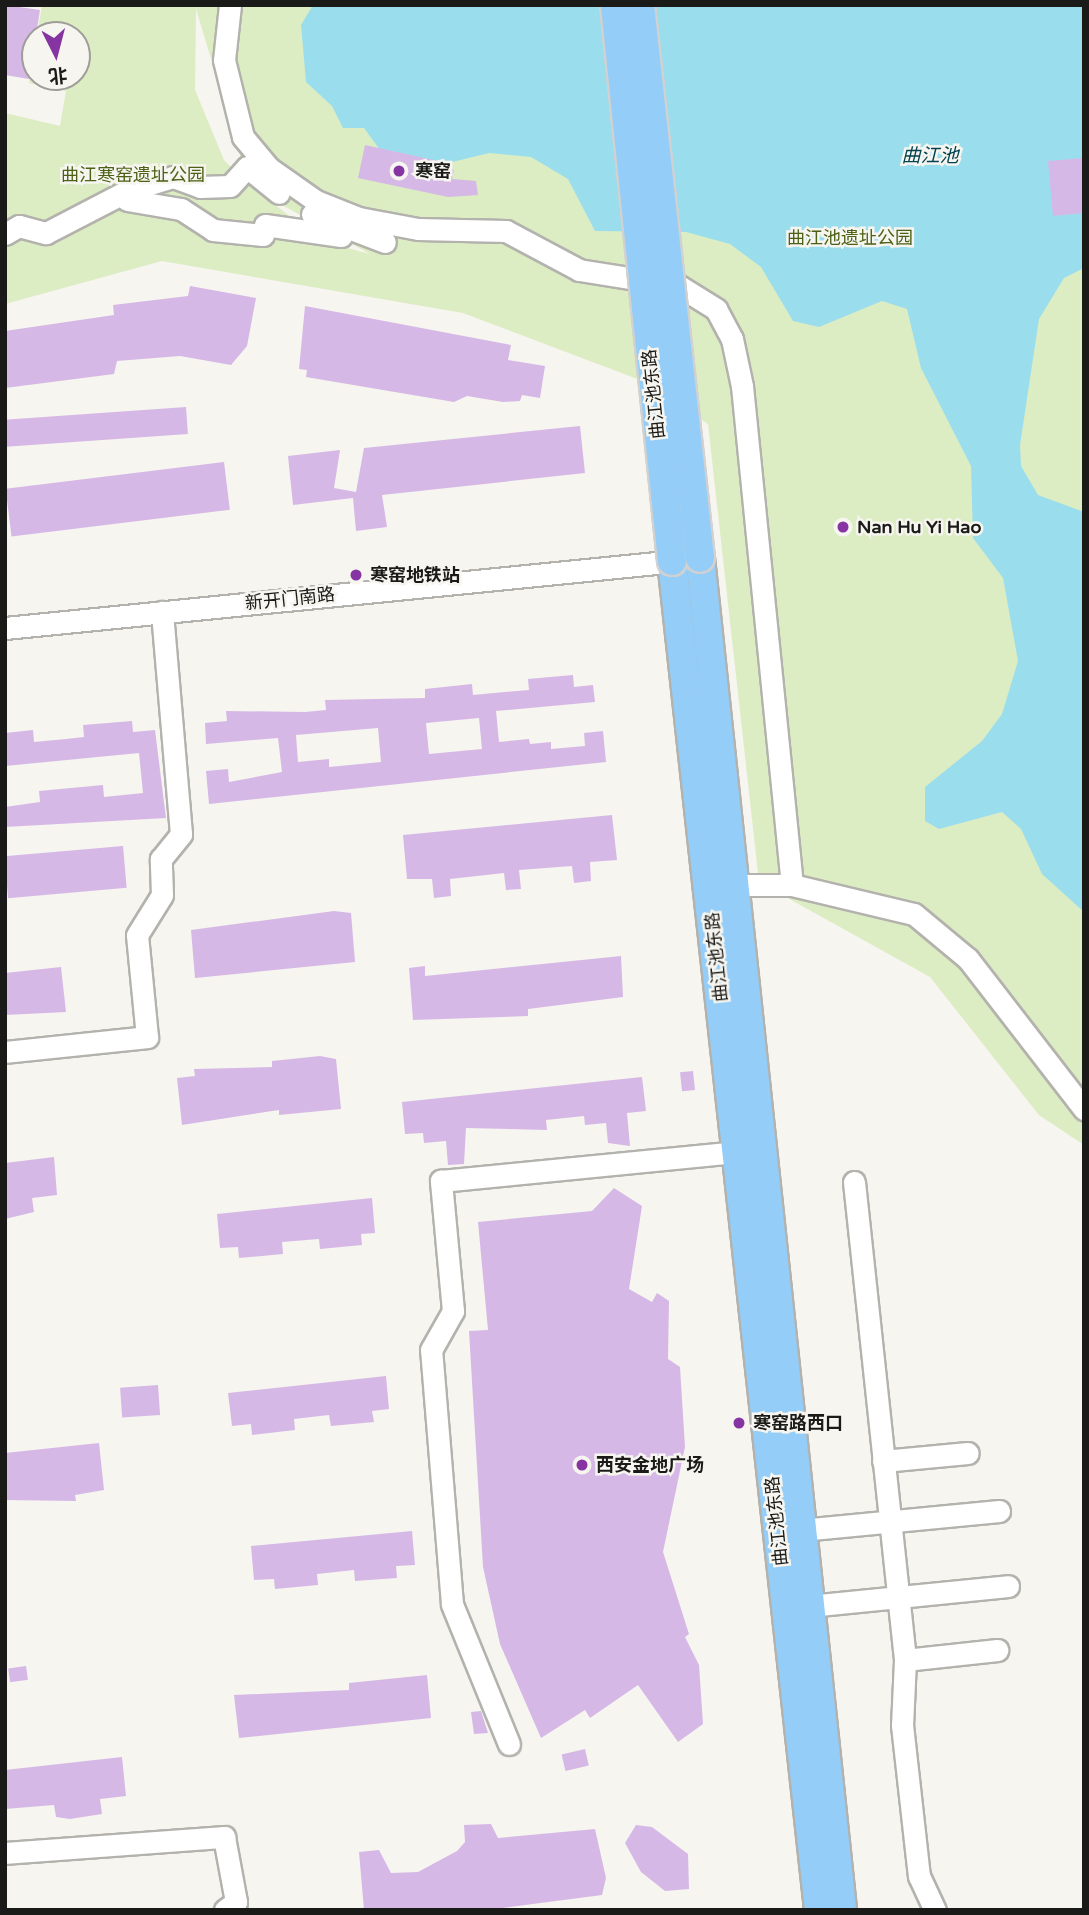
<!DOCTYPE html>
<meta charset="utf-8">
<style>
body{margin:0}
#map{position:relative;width:1089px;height:1915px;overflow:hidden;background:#f6f5ef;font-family:"Varela Round","Noto Sans SC",sans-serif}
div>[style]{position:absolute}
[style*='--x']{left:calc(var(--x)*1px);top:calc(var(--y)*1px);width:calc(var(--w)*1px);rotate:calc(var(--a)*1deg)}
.green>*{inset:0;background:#dcecc3}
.water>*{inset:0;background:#9adeee}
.building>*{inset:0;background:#d6b8e6;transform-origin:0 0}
.roads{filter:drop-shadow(2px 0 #b3b2ad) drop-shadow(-2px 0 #b3b2ad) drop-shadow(0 2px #b3b2ad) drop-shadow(0 -2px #b3b2ad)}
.minor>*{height:21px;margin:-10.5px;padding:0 10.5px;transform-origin:10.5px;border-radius:10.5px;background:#fff}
.major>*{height:28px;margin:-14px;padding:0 14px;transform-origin:14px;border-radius:14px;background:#94cdf7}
.bridges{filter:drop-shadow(2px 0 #d1d1d1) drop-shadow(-2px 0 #d1d1d1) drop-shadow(0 2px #d1d1d1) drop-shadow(0 -2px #d1d1d1)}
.major-bridge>*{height:28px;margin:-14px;padding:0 14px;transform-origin:14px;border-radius:14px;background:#94cdf7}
.dots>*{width:19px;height:19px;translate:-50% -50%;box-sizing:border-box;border:4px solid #f6f5ef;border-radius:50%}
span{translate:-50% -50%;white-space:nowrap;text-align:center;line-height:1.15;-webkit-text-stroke:5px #f6f5ef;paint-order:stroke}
.poi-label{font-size:18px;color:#1a1a18;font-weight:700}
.left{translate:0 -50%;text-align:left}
.park-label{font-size:18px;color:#4c6116}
.street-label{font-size:18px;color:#1a1a18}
.water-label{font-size:19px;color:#044450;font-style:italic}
.frame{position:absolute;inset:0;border:7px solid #1a1a18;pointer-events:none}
.north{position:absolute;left:21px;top:21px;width:70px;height:70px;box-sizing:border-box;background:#f6f5ef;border:2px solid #9e9d99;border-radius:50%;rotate:174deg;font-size:19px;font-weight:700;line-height:28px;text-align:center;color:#1a1a18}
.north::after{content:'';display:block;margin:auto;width:24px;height:32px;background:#8734a3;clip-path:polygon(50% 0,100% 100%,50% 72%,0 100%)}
</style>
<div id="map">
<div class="green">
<div style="clip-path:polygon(evenodd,42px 5px,1084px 5px,1084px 1145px,1039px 1115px,930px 977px,759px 882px,708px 424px,640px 380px,463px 313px,162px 261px,5px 304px,5px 113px,60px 126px,66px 91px,29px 83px,35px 49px,35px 77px,77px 77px,77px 35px,37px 35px,42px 5px,196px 9px,249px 185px,224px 160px,195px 90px,196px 9px,42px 5px,257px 191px,370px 254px,322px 241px,257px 191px)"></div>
</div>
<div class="water">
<div style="clip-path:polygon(313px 5px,1084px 5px,1084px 268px,1064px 278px,1039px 319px,1020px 445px,1021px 466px,1038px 495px,1084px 512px,1084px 912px,1042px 874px,1021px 829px,1002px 812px,939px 829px,925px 821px,925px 787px,982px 741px,1002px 714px,1018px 661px,1003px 578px,973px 538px,971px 466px,921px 368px,907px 309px,882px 301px,819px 327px,793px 321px,761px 267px,730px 244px,686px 232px,595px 231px,568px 179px,531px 157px,489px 153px,444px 164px,429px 177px,388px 161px,364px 128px,343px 128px,332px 106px,306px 82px,301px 25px)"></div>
</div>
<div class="building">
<div style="clip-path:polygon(5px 5px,40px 10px,29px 79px,5px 75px)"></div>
<div style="clip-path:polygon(365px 145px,438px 161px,437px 166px,454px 170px,452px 179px,476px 181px,478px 195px,448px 197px,358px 178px)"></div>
<div style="clip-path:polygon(1084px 158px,1084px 213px,1053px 216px,1048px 161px)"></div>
<div style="clip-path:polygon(190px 286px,256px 298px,247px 346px,231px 365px,180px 356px,117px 361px,114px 374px,5px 388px,5px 331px,114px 315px,113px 305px,188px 296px)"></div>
<div style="clip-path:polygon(305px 306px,511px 345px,508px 360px,545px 366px,540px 398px,522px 395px,520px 401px,503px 402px,467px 396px,454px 402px,306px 377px,307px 370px,299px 369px)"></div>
<div style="left:186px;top:407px;width:27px;height:182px;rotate:86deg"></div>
<div style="clip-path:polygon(580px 426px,585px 473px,382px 495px,387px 527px,356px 531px,353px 498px,293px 505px,288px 456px,340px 450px,334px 488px,356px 492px,364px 448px)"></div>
<div style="left:224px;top:462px;width:48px;height:220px;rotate:83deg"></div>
<div style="clip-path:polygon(evenodd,573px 675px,574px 687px,593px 685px,595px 702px,496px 711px,499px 742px,529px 739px,530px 744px,551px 742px,551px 749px,585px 746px,584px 733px,603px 731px,606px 762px,209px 804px,206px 771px,228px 769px,229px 782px,282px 772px,278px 738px,206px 744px,205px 723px,227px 721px,226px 711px,305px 712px,326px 710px,325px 700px,425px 698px,425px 689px,472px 684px,473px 695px,505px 692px,529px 690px,528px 679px,573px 675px,479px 718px,482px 749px,429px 754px,426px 723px,479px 718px,573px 675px,378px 728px,381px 762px,329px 767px,329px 759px,298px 762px,296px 735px,378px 728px)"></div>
<div style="clip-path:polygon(132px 721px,133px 732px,155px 730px,166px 818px,5px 827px,5px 807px,40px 802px,39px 791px,103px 785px,104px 797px,143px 793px,139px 753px,5px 766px,5px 733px,33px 730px,34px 742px,66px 739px,84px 737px,83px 725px)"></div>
<div style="clip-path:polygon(612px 815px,617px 860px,590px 862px,591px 881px,574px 883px,572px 866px,519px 870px,521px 889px,506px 890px,504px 873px,450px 879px,451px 896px,434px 898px,432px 879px,407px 879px,403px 835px)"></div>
<div style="left:123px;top:846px;width:42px;height:119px;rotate:85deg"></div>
<div style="clip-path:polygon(334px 911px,351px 913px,355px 962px,195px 978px,191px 930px)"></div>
<div style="clip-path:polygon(621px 956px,623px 997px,528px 1009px,528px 1016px,413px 1020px,409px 968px,425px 966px,425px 976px)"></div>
<div style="clip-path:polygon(61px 967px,66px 1012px,5px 1015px,5px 973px)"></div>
<div style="clip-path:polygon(320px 1056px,336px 1059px,341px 1109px,279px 1115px,279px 1110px,182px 1125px,177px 1078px,195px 1076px,194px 1069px,272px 1067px,272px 1061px)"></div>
<div style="left:693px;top:1071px;width:19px;height:13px;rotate:84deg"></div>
<div style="clip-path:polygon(642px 1077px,646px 1111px,627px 1113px,630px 1146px,608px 1143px,606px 1123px,585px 1125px,584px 1116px,546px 1120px,547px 1130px,466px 1128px,464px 1164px,448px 1165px,446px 1141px,424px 1143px,423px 1133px,405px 1134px,402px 1102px)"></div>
<div style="clip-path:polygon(54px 1157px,57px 1195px,32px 1198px,34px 1212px,5px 1219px,5px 1163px)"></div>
<div style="clip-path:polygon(614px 1188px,642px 1206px,629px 1289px,652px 1302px,657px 1293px,669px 1301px,668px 1359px,680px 1367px,685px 1447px,663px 1552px,689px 1634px,685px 1637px,699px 1665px,703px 1724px,678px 1742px,638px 1685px,590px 1718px,585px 1710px,541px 1738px,500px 1644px,483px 1567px,469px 1331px,488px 1330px,478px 1222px,592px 1211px)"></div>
<div style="clip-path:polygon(372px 1198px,375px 1233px,361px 1234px,362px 1245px,320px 1249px,319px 1239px,282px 1242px,283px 1254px,239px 1258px,238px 1247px,220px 1248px,217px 1214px)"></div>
<div style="clip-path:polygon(386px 1376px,389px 1409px,372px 1411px,374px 1422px,331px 1426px,329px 1415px,294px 1419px,295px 1430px,252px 1435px,251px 1424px,232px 1426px,228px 1393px)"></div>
<div style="left:158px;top:1385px;width:30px;height:38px;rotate:86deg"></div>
<div style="clip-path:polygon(99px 1443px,104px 1490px,75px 1495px,76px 1501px,5px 1500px,5px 1453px)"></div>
<div style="clip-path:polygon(412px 1531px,415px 1565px,396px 1566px,397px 1578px,355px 1581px,354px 1570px,317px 1574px,318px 1585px,275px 1589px,274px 1579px,254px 1580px,251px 1546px)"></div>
<div style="left:26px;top:1666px;width:14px;height:18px;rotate:82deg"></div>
<div style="clip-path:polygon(427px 1675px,431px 1718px,239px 1738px,234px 1695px,349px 1690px,349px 1683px)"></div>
<div style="clip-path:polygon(481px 1711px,488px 1733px,474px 1734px,471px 1712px)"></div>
<div style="left:585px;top:1749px;width:17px;height:24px;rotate:77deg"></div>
<div style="clip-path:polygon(122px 1757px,126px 1796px,100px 1799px,102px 1814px,70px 1819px,56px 1817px,54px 1805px,5px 1809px,5px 1770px)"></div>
<div style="clip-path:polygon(491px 1824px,498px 1838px,595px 1829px,606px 1878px,602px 1895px,487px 1910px,364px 1910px,359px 1852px,379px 1850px,391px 1873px,418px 1872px,457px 1851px,465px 1842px,464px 1825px)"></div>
<div style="clip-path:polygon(636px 1825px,652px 1827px,688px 1854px,689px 1889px,665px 1891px,641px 1872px,625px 1843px)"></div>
</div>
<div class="roads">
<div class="minor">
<div style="--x:230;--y:5;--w:55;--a:96.2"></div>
<div style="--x:224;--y:60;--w:79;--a:76.1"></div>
<div style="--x:243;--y:137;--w:40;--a:50"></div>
<div style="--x:269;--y:168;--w:57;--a:35.1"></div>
<div style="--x:316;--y:201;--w:46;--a:21.6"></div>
<div style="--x:359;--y:218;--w:60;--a:10.6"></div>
<div style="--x:418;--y:229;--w:88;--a:1.3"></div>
<div style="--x:506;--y:231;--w:83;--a:28.1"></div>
<div style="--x:579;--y:270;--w:101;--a:9.1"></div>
<div style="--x:679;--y:286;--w:44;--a:31.9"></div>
<div style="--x:716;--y:309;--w:34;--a:62"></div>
<div style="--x:732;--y:339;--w:48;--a:78"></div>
<div style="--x:742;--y:386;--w:501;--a:84.28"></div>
<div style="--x:127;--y:200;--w:55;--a:9.5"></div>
<div style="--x:181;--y:209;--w:38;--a:33"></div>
<div style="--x:213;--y:230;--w:50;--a:5.7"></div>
<div style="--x:263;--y:235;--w:10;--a:-79"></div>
<div style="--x:265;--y:225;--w:77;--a:8.2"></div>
<div style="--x:312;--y:214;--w:78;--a:21"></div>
<div style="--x:5;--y:234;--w:16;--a:-30"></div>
<div style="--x:19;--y:226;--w:28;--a:15"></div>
<div style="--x:46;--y:233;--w:91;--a:-27.4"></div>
<div style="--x:127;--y:191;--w:48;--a:-16.9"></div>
<div style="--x:173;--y:177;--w:29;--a:20"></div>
<div style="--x:200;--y:187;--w:30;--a:-2"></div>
<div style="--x:230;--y:186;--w:25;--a:-48"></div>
<div style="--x:247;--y:167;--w:41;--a:39.1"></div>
<div style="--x:5;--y:628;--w:684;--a:-5.7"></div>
<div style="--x:719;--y:885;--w:73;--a:0"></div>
<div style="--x:792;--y:885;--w:125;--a:13.4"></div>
<div style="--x:914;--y:914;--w:70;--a:39.8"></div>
<div style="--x:968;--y:959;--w:190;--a:52.3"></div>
<div style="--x:5;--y:1052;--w:143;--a:-6"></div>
<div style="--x:147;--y:1037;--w:102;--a:-95.6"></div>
<div style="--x:137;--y:935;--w:47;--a:-58"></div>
<div style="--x:162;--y:895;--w:36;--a:-92"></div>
<div style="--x:161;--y:859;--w:32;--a:-51"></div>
<div style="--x:181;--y:834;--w:223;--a:-94.9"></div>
<div style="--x:854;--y:1182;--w:481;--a:83.9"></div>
<div style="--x:905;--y:1660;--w:65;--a:92.6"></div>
<div style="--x:902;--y:1725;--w:152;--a:83.6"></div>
<div style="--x:919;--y:1876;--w:38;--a:65"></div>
<div style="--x:883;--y:1461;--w:85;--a:-5.4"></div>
<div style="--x:801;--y:1530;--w:199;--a:-5.5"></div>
<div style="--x:809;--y:1606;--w:200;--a:-5.7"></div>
<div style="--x:905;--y:1660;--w:93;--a:-6.2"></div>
<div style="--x:509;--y:1744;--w:151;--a:-112.2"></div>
<div style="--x:452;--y:1604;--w:255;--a:-94.7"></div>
<div style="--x:431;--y:1350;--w:45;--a:-60.6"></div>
<div style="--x:453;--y:1311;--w:131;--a:-95.3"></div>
<div style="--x:441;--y:1181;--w:298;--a:-5.6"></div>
<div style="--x:5;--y:1853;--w:220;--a:-4.2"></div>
<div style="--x:224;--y:1837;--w:66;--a:79.5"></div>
<div style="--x:236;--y:1902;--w:14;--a:144"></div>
</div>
<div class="major">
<div style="--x:700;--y:558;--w:1359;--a:84"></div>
<div style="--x:672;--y:561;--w:1357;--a:83.78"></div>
</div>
</div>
<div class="bridges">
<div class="major-bridge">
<div style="--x:615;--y:5;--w:559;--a:84.15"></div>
<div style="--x:640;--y:5;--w:556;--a:83.81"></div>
</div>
</div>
<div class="dots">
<div style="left:399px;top:171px;background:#8734a3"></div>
<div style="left:843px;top:527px;background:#8734a3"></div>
<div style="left:356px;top:575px;background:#8734a3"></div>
<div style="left:739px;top:1423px;background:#8734a3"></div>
<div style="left:582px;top:1465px;background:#8734a3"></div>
</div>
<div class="poi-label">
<span class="left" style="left:415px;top:171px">寒窑</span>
<span class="left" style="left:857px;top:527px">Nan Hu Yi Hao</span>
<span class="left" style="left:370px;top:575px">寒窑地铁站</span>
<span class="left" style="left:753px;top:1423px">寒窑路西口</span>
<span class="left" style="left:596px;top:1465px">西安金地广场</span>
</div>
<div class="park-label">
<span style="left:133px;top:175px">曲江寒窑遗址公园</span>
<span style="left:850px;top:238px">曲江池遗址公园</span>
</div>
<div class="street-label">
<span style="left:654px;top:394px;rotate:-96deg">曲江池东路</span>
<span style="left:290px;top:599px;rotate:-6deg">新开门南路</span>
<span style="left:717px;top:957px;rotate:-96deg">曲江池东路</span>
<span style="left:777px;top:1521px;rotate:-96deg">曲江池东路</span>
</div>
<div class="water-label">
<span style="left:930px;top:157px">曲江池</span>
</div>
<div class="frame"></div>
<div class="north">北</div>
</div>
